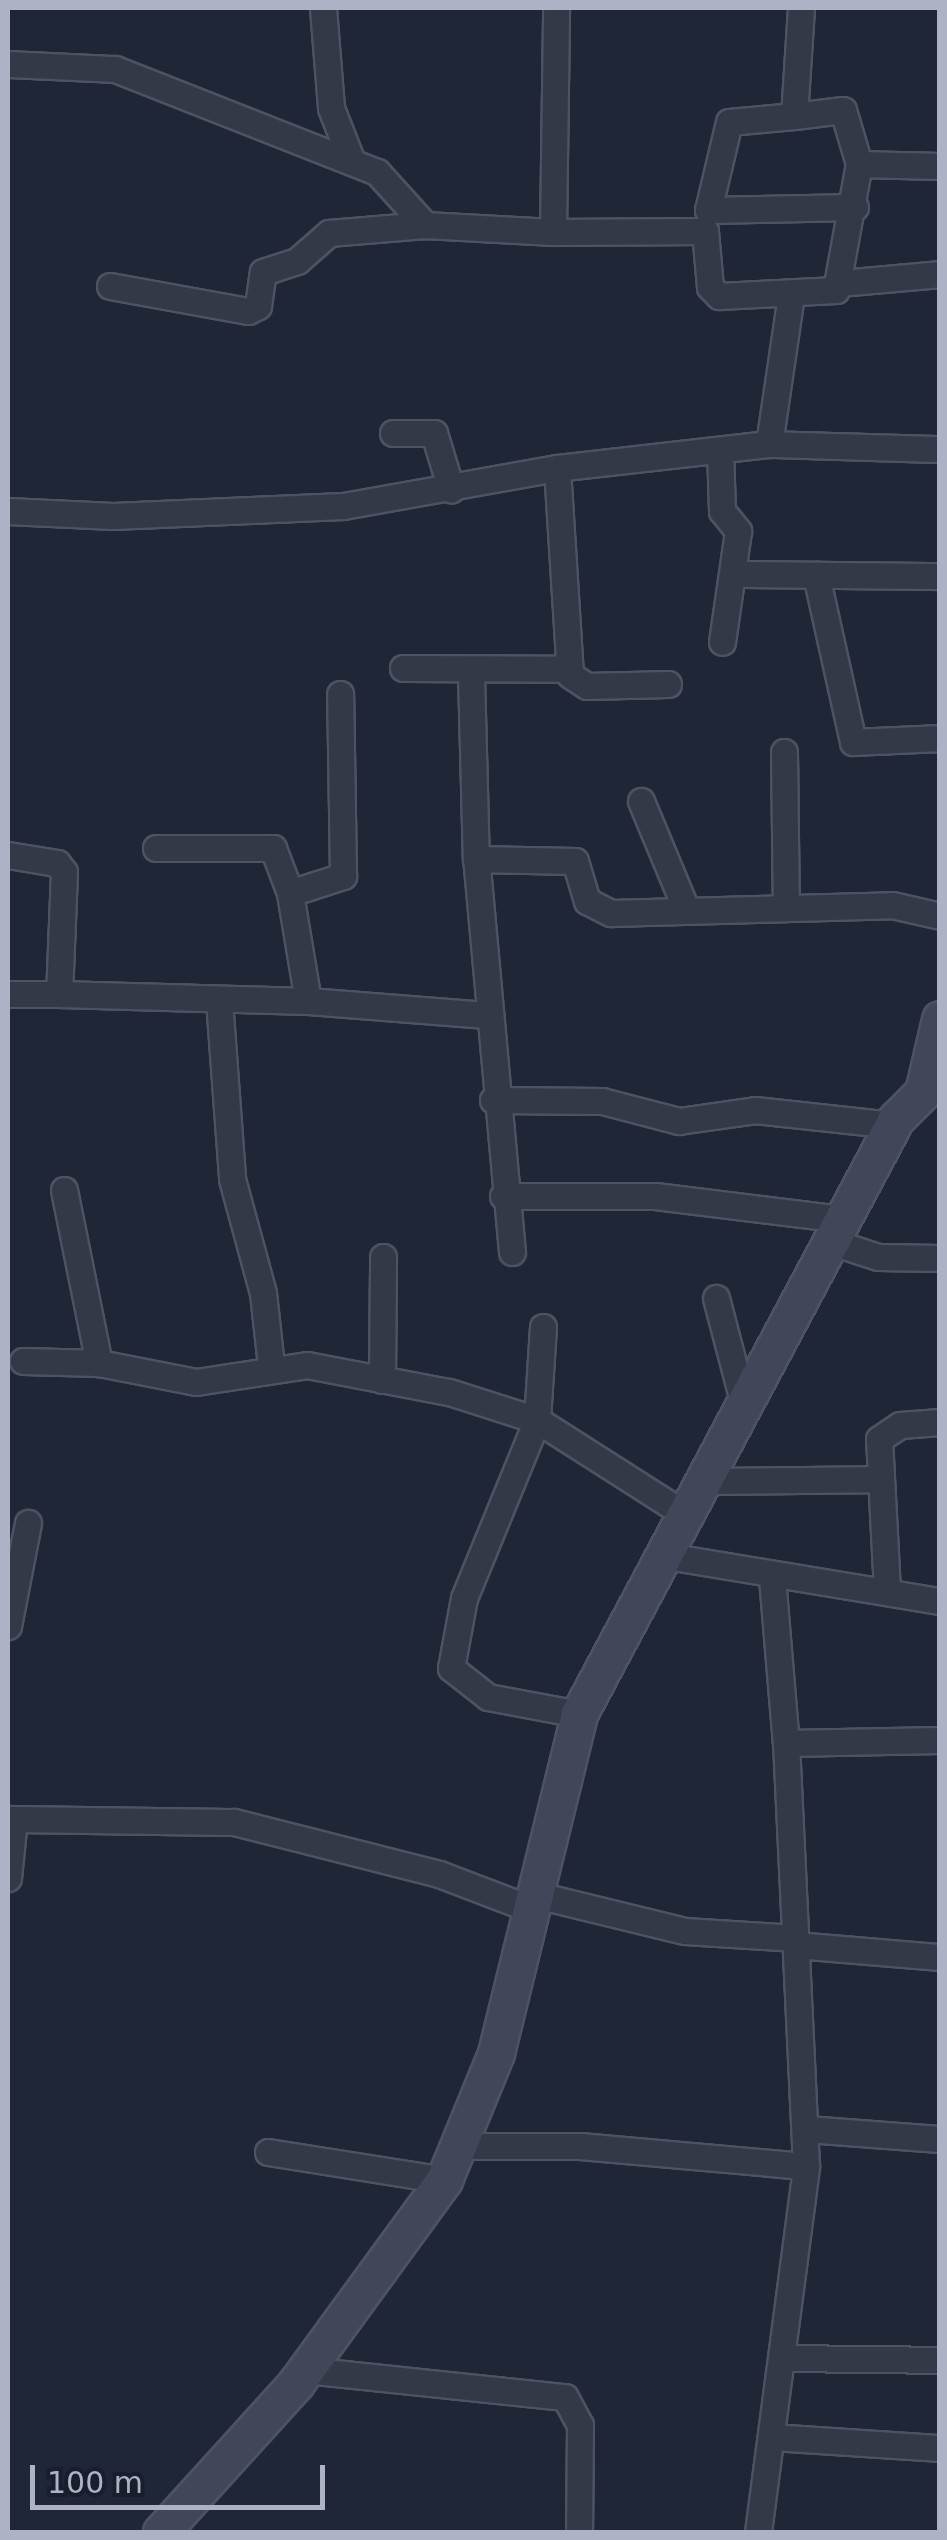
<!DOCTYPE html>
<style>
body{margin:0}
#map{position:relative;width:947px;height:2540px;overflow:hidden;background:#1f2636;font-family:"DejaVu Sans",sans-serif}
div>[style]{position:absolute}
[style*='--x']{left:calc(var(--x)*1px);top:calc(var(--y)*1px);width:calc(var(--w)*1px);rotate:calc(var(--a)*1deg)}
.roads{filter:drop-shadow(2px 0 #4d5362) drop-shadow(-2px 0 #4d5362) drop-shadow(0 2px #4d5362) drop-shadow(0 -2px #4d5362)}
.street>*{height:25px;margin:-12.5px;padding:0 12.5px;transform-origin:12.5px;border-radius:12.5px;background:#333946}
.secondary>*{height:35px;margin:-17.5px;padding:0 17.5px;transform-origin:17.5px;border-radius:17.5px;background:#414759}
span{translate:-50% -50%;white-space:nowrap;text-align:center;line-height:1.15;-webkit-text-stroke:10px #181e2b;paint-order:stroke}
.frame{position:absolute;inset:0;border:10px solid #adb3c4;pointer-events:none}
.scale{position:absolute;left:30px;top:2465px;width:295px;height:45px;box-sizing:border-box;border:5px solid #adb3c4;border-top:0;padding-left:12px;font-size:30px;line-height:35px;white-space:nowrap;color:#adb3c4;-webkit-text-stroke:8px #181e2b;paint-order:stroke}
</style>
<div id="map">
<div class="roads">
<div class="street">
<div style="--x:323;--y:8;--w:100;--a:85.4"></div>
<div style="--x:331;--y:108;--w:58;--a:68.7"></div>
<div style="--x:8;--y:64;--w:107;--a:2.7"></div>
<div style="--x:115;--y:69;--w:282;--a:21.5"></div>
<div style="--x:377;--y:172;--w:72;--a:47.8"></div>
<div style="--x:794;--y:116;--w:65;--a:174.7"></div>
<div style="--x:729;--y:122;--w:90;--a:103.4"></div>
<div style="--x:708;--y:210;--w:147;--a:-1.2"></div>
<div style="--x:859;--y:164;--w:81;--a:1.4"></div>
<div style="--x:553;--y:232;--w:152;--a:-0.4"></div>
<div style="--x:705;--y:231;--w:56;--a:84.9"></div>
<div style="--x:710;--y:287;--w:13;--a:45"></div>
<div style="--x:719;--y:296;--w:117;--a:-2.9"></div>
<div style="--x:836;--y:290;--w:128;--a:-79.7"></div>
<div style="--x:859;--y:164;--w:56;--a:-106.5"></div>
<div style="--x:843;--y:110;--w:49;--a:173"></div>
<div style="--x:794;--y:116;--w:108;--a:-86.3"></div>
<div style="--x:840;--y:283;--w:100;--a:-5.1"></div>
<div style="--x:110;--y:286;--w:140;--a:10.3"></div>
<div style="--x:248;--y:311;--w:11;--a:-27"></div>
<div style="--x:258;--y:306;--w:34;--a:-82"></div>
<div style="--x:263;--y:272;--w:36;--a:-18"></div>
<div style="--x:297;--y:261;--w:43;--a:-41.2"></div>
<div style="--x:329;--y:233;--w:96;--a:-4.8"></div>
<div style="--x:425;--y:225;--w:128;--a:3.1"></div>
<div style="--x:553;--y:232;--w:224;--a:-89.2"></div>
<div style="--x:393;--y:433;--w:41;--a:0"></div>
<div style="--x:434;--y:433;--w:59;--a:73.1"></div>
<div style="--x:769;--y:444;--w:171;--a:1.7"></div>
<div style="--x:720;--y:450;--w:61;--a:88.1"></div>
<div style="--x:722;--y:511;--w:26;--a:51"></div>
<div style="--x:738;--y:531;--w:112;--a:98.2"></div>
<div style="--x:557;--y:468;--w:207;--a:86.4"></div>
<div style="--x:570;--y:675;--w:20;--a:33"></div>
<div style="--x:587;--y:686;--w:81;--a:-1.4"></div>
<div style="--x:8;--y:511;--w:105;--a:2.7"></div>
<div style="--x:113;--y:516;--w:230;--a:-2.5"></div>
<div style="--x:343;--y:506;--w:217;--a:-10.1"></div>
<div style="--x:557;--y:468;--w:213;--a:-6.5"></div>
<div style="--x:769;--y:444;--w:151;--a:-81.6"></div>
<div style="--x:734;--y:574;--w:206;--a:0.6"></div>
<div style="--x:816;--y:575;--w:171;--a:77.5"></div>
<div style="--x:853;--y:742;--w:87;--a:-2.6"></div>
<div style="--x:403;--y:668;--w:165;--a:0.3"></div>
<div style="--x:471;--y:674;--w:185;--a:88.5"></div>
<div style="--x:784;--y:752;--w:154;--a:89.3"></div>
<div style="--x:641;--y:801;--w:117;--a:67.4"></div>
<div style="--x:156;--y:848;--w:117;--a:0"></div>
<div style="--x:273;--y:848;--w:48;--a:69.3"></div>
<div style="--x:8;--y:855;--w:50;--a:9.3"></div>
<div style="--x:57;--y:863;--w:11;--a:52"></div>
<div style="--x:64;--y:872;--w:122;--a:92.3"></div>
<div style="--x:59;--y:994;--w:249;--a:1.6"></div>
<div style="--x:308;--y:1001;--w:109;--a:-99.5"></div>
<div style="--x:290;--y:893;--w:56;--a:-17.8"></div>
<div style="--x:343;--y:876;--w:182;--a:-90.9"></div>
<div style="--x:8;--y:994;--w:51;--a:0"></div>
<div style="--x:219;--y:1000;--w:179;--a:85.8"></div>
<div style="--x:232;--y:1179;--w:118;--a:74.8"></div>
<div style="--x:263;--y:1293;--w:72;--a:83.7"></div>
<div style="--x:308;--y:1001;--w:179;--a:4.5"></div>
<div style="--x:493;--y:1100;--w:109;--a:0.5"></div>
<div style="--x:602;--y:1101;--w:80;--a:14.6"></div>
<div style="--x:679;--y:1121;--w:77;--a:-8.2"></div>
<div style="--x:755;--y:1110;--w:140;--a:6.2"></div>
<div style="--x:64;--y:1190;--w:177;--a:78.6"></div>
<div style="--x:503;--y:1196;--w:152;--a:0"></div>
<div style="--x:655;--y:1196;--w:189;--a:7"></div>
<div style="--x:832;--y:1242;--w:48;--a:18.1"></div>
<div style="--x:878;--y:1257;--w:62;--a:0.9"></div>
<div style="--x:512;--y:1252;--w:395;--a:-95.2"></div>
<div style="--x:476;--y:859;--w:99;--a:1.2"></div>
<div style="--x:575;--y:861;--w:42;--a:73.3"></div>
<div style="--x:587;--y:901;--w:27;--a:27"></div>
<div style="--x:611;--y:913;--w:281;--a:-1.6"></div>
<div style="--x:892;--y:905;--w:49;--a:12.9"></div>
<div style="--x:716;--y:1298;--w:106;--a:75.3"></div>
<div style="--x:543;--y:1327;--w:93;--a:93.7"></div>
<div style="--x:537;--y:1420;--w:192;--a:112.3"></div>
<div style="--x:464;--y:1598;--w:71;--a:100.5"></div>
<div style="--x:451;--y:1668;--w:47;--a:38.1"></div>
<div style="--x:488;--y:1697;--w:93;--a:10.6"></div>
<div style="--x:23;--y:1361;--w:76;--a:1.5"></div>
<div style="--x:99;--y:1363;--w:99;--a:11.1"></div>
<div style="--x:196;--y:1382;--w:112;--a:-8.7"></div>
<div style="--x:307;--y:1365;--w:145;--a:10.8"></div>
<div style="--x:449;--y:1392;--w:92;--a:17.7"></div>
<div style="--x:537;--y:1420;--w:173;--a:32.5"></div>
<div style="--x:382;--y:1380;--w:123;--a:-89.5"></div>
<div style="--x:701;--y:1481;--w:180;--a:-0.6"></div>
<div style="--x:661;--y:1555;--w:283;--a:9.4"></div>
<div style="--x:772;--y:1578;--w:166;--a:85.2"></div>
<div style="--x:887;--y:1591;--w:152;--a:-93"></div>
<div style="--x:879;--y:1439;--w:25;--a:-34"></div>
<div style="--x:900;--y:1425;--w:40;--a:-4.3"></div>
<div style="--x:8;--y:1626;--w:105;--a:-79"></div>
<div style="--x:8;--y:1819;--w:226;--a:0.8"></div>
<div style="--x:234;--y:1822;--w:211;--a:14.2"></div>
<div style="--x:439;--y:1874;--w:102;--a:20.8"></div>
<div style="--x:8;--y:1878;--w:59;--a:-84.2"></div>
<div style="--x:537;--y:1895;--w:152;--a:13.7"></div>
<div style="--x:685;--y:1931;--w:111;--a:3.6"></div>
<div style="--x:796;--y:1945;--w:144;--a:4.8"></div>
<div style="--x:806;--y:2129;--w:134;--a:4.3"></div>
<div style="--x:461;--y:2146;--w:119;--a:0"></div>
<div style="--x:580;--y:2146;--w:227;--a:5.1"></div>
<div style="--x:268;--y:2152;--w:178;--a:9"></div>
<div style="--x:785;--y:2358;--w:155;--a:0.7"></div>
<div style="--x:306;--y:2370;--w:260;--a:6"></div>
<div style="--x:565;--y:2397;--w:32;--a:62"></div>
<div style="--x:580;--y:2425;--w:107;--a:90.5"></div>
<div style="--x:773;--y:2437;--w:167;--a:3.8"></div>
<div style="--x:758;--y:2532;--w:369;--a:-82.5"></div>
<div style="--x:806;--y:2166;--w:423;--a:-92.7"></div>
<div style="--x:786;--y:1743;--w:154;--a:-1.1"></div>
</div>
<div class="secondary">
<div style="--x:161;--y:2532;--w:201;--a:-47.8"></div>
<div style="--x:296;--y:2383;--w:251;--a:-53.9"></div>
<div style="--x:444;--y:2180;--w:137;--a:-67.7"></div>
<div style="--x:496;--y:2053;--w:349;--a:-76.2"></div>
<div style="--x:579;--y:1714;--w:674;--a:-61.95"></div>
<div style="--x:896;--y:1119;--w:38;--a:-45"></div>
<div style="--x:923;--y:1092;--w:75;--a:-76.9"></div>
</div>
</div>
<div class="frame"></div>
<div class="scale">100 m</div>
</div>
